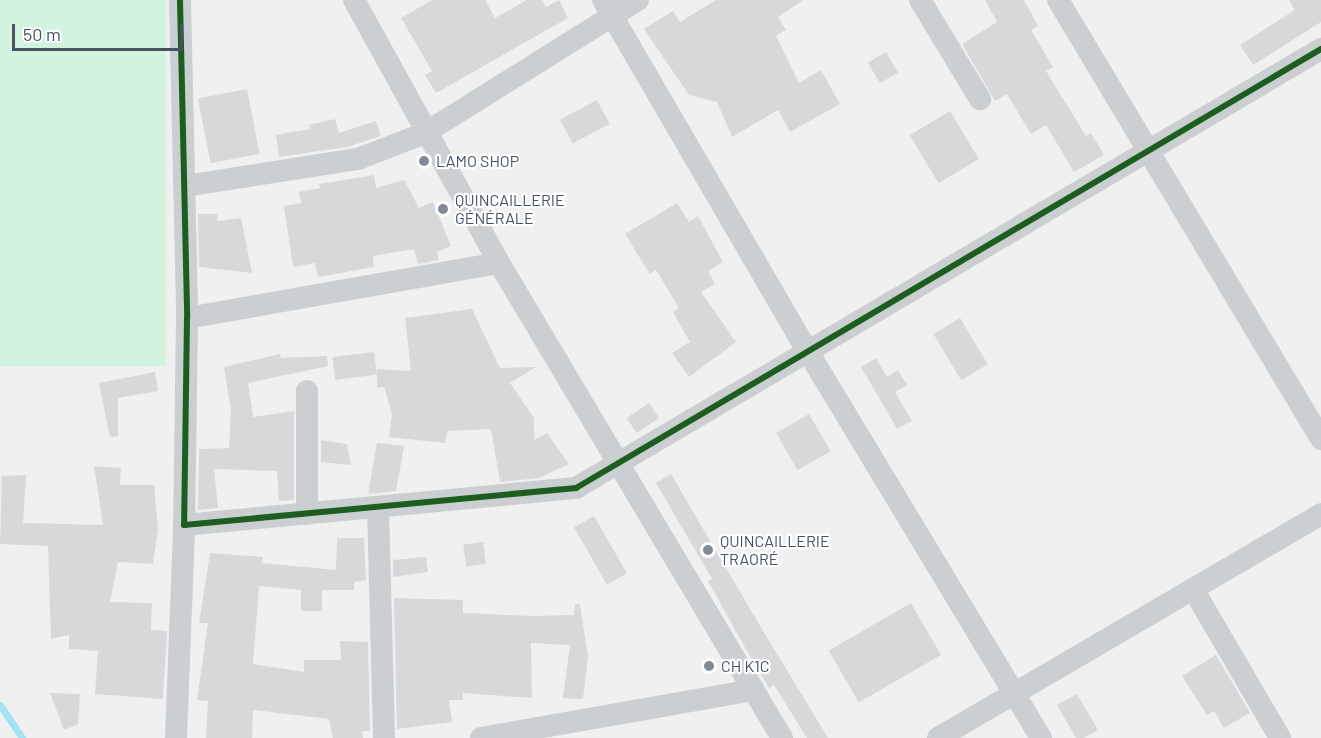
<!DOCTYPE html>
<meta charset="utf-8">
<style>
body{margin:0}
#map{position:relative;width:1321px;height:738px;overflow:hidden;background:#f1f0f0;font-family:Barlow,sans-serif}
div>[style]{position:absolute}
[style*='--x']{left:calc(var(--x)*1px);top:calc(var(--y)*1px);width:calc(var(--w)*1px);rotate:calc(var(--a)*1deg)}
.green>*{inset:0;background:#d2f3df;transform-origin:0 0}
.stream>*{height:7px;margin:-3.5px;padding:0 3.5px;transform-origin:3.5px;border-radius:3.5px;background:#a3e2f5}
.building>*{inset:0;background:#d8d8db;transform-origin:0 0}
.street>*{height:22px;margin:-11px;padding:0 11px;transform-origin:11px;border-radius:11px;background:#cccfd1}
.cycleway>*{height:6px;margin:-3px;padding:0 3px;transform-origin:3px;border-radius:3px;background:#1b5e20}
.dots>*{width:16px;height:16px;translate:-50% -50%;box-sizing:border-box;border:3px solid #fff;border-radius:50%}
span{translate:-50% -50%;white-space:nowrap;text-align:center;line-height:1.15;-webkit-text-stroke:4.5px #fff;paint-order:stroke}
.poi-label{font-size:16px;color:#455360}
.left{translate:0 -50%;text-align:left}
.scale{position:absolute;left:12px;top:24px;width:171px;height:27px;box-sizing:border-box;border:3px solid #455360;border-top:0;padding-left:8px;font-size:18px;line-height:21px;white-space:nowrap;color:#455360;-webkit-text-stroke:4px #fff;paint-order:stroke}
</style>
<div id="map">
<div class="green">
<div style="left:0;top:0;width:166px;height:366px"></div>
</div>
<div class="stream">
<div style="--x:0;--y:705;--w:40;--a:56"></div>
</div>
<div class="building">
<div style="clip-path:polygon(432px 0,485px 0,495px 18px,527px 0,542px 0,546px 7px,559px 0,568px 18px,436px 93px,425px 75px,432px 71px,401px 18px)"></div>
<div style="clip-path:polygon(716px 0,803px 0,778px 17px,786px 30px,776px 36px,799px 83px,821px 70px,840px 104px,790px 132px,778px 110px,732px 137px,717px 102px,689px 95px,644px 29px,673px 11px,680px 22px)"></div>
<div style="clip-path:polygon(985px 0,1024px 0,1038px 26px,1031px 30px,1053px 67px,1046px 71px,1086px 136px,1091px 133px,1104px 155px,1074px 172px,1046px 125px,1031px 134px,1007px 94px,995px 101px,962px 44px,997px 22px)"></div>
<div style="clip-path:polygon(1289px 0,1321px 0,1321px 22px,1253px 65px,1240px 45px,1295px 10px)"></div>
<div style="left:886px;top:52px;width:24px;height:21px;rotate:60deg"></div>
<div style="left:247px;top:89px;width:66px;height:50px;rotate:79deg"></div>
<div style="left:597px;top:100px;width:27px;height:42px;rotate:62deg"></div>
<div style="left:950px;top:111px;width:56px;height:47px;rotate:59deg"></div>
<div style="clip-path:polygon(335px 119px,339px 133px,376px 121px,381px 136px,347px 147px,279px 157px,276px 135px,310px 129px,309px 125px)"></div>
<div style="clip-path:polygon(374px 175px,376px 188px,404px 180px,419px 208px,433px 202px,451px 246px,437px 252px,439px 260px,418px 264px,414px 249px,373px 256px,374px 267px,318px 277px,315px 263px,293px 267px,284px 206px,301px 203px,299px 192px,320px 188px,319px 184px)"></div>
<div style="clip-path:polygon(677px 203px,689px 222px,698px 216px,723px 262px,708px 271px,715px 284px,701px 292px,736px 342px,689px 377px,672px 353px,690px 342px,673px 312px,679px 308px,656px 270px,650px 274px,625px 234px)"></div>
<div style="clip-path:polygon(198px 214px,217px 214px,218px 221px,241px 218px,252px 273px,199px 267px)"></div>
<div style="clip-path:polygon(472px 309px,500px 368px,536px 367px,510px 383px,534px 418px,534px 440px,547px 433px,569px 464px,539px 478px,500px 482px,491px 429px,447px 431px,445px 443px,389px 437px,392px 414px,384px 387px,377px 388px,377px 369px,411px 371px,405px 318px)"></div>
<div style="left:960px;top:318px;width:54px;height:31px;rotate:59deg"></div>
<div style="left:374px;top:352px;width:23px;height:42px;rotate:83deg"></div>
<div style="clip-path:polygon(280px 354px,281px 358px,327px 356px,328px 366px,248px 383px,253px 417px,294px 411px,294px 500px,279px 501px,277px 471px,214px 469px,218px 508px,198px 510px,199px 449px,229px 448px,231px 411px,224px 367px)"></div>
<div style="clip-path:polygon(876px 358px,887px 377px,898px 370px,907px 385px,895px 392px,912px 421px,897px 429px,861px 367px)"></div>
<div style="clip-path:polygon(155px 372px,158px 391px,118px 398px,118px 436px,110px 437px,99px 383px)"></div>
<div style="left:649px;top:403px;width:18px;height:27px;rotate:56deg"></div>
<div style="left:809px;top:414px;width:43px;height:38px;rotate:60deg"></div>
<div style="clip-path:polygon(321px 440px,347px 444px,351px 465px,321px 462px)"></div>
<div style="clip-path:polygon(377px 443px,404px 446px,396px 491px,368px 494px)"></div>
<div style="clip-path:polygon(94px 466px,121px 468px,120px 485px,154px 485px,158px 529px,153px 564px,118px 562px,110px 602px,152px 603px,151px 630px,167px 631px,163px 699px,95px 694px,98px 651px,69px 649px,69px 635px,51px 639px,48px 546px,0 544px,2px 476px,26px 475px,23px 523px,103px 525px)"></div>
<div style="clip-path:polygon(671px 474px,753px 614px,828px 738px,807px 738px,774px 685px,769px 688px,747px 651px,708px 581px,712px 579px,656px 483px)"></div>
<div style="left:594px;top:516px;width:66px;height:23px;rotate:60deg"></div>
<div style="clip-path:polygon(337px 538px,364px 538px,366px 580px,354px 582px,354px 590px,322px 590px,322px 611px,301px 611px,301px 590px,259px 586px,253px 664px,304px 672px,304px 660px,341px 660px,340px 641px,368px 642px,370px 731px,362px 731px,363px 738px,333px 738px,329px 719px,253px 710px,252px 738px,206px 738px,208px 701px,197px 700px,208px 623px,199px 623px,210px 553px,263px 557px,262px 563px,336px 570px)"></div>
<div style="left:483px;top:542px;width:22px;height:20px;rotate:82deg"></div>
<div style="clip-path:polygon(426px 557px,428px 572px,393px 577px,393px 560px)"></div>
<div style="clip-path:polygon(394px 598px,463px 600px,463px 613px,535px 616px,574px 615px,575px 604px,580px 604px,588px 656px,583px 699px,563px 698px,570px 645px,531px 643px,532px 698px,463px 693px,463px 700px,449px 700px,452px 722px,397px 729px)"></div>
<div style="left:911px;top:603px;width:60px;height:95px;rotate:60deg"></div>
<div style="clip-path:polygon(1216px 655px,1250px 713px,1224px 728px,1214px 711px,1207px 715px,1182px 676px)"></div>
<div style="clip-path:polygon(50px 693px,80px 694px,78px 724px,64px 730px)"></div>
<div style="clip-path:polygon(1077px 694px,1098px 730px,1084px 738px,1076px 738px,1057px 705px)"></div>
</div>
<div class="street">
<div style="--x:180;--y:0;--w:318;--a:88.7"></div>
<div style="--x:187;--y:318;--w:207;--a:90.8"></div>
<div style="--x:184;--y:525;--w:394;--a:-5.4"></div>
<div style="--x:576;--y:488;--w:865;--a:-30.51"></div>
<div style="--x:354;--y:0;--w:300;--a:61.1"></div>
<div style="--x:499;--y:263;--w:553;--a:59.21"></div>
<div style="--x:603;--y:0;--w:405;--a:59.8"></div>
<div style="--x:807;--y:350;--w:453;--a:58.9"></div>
<div style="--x:920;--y:0;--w:116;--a:58.8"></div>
<div style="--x:1058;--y:0;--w:512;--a:59.07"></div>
<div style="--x:185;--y:186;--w:175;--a:-8.9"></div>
<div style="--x:358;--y:159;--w:72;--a:-21.2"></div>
<div style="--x:425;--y:133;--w:251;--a:-32"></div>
<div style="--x:187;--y:318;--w:317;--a:-10"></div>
<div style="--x:378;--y:508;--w:230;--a:88.5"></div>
<div style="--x:307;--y:514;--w:123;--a:-90"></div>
<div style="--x:1193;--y:589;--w:173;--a:59.7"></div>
<div style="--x:176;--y:738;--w:213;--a:-87.8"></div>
<div style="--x:481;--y:738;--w:277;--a:-10"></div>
<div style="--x:938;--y:738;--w:444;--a:-30.3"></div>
</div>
<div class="cycleway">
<div style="--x:180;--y:0;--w:318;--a:88.7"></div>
<div style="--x:187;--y:318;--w:207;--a:90.8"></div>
<div style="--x:184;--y:525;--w:394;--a:-5.4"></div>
<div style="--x:576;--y:488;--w:865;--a:-30.51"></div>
</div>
<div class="dots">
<div style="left:424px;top:161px;background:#818a92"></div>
<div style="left:443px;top:209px;background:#818a92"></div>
<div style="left:708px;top:550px;background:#818a92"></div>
<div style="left:709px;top:666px;background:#818a92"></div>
</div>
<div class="poi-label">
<span class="left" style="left:436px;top:161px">LAMO SHOP</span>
<span class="left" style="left:455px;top:209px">QUINCAILLERIE<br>GÉNÉRALE</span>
<span class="left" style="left:720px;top:550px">QUINCAILLERIE<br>TRAORÉ</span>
<span class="left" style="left:721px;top:666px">CH K1C</span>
</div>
<div class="scale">50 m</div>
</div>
